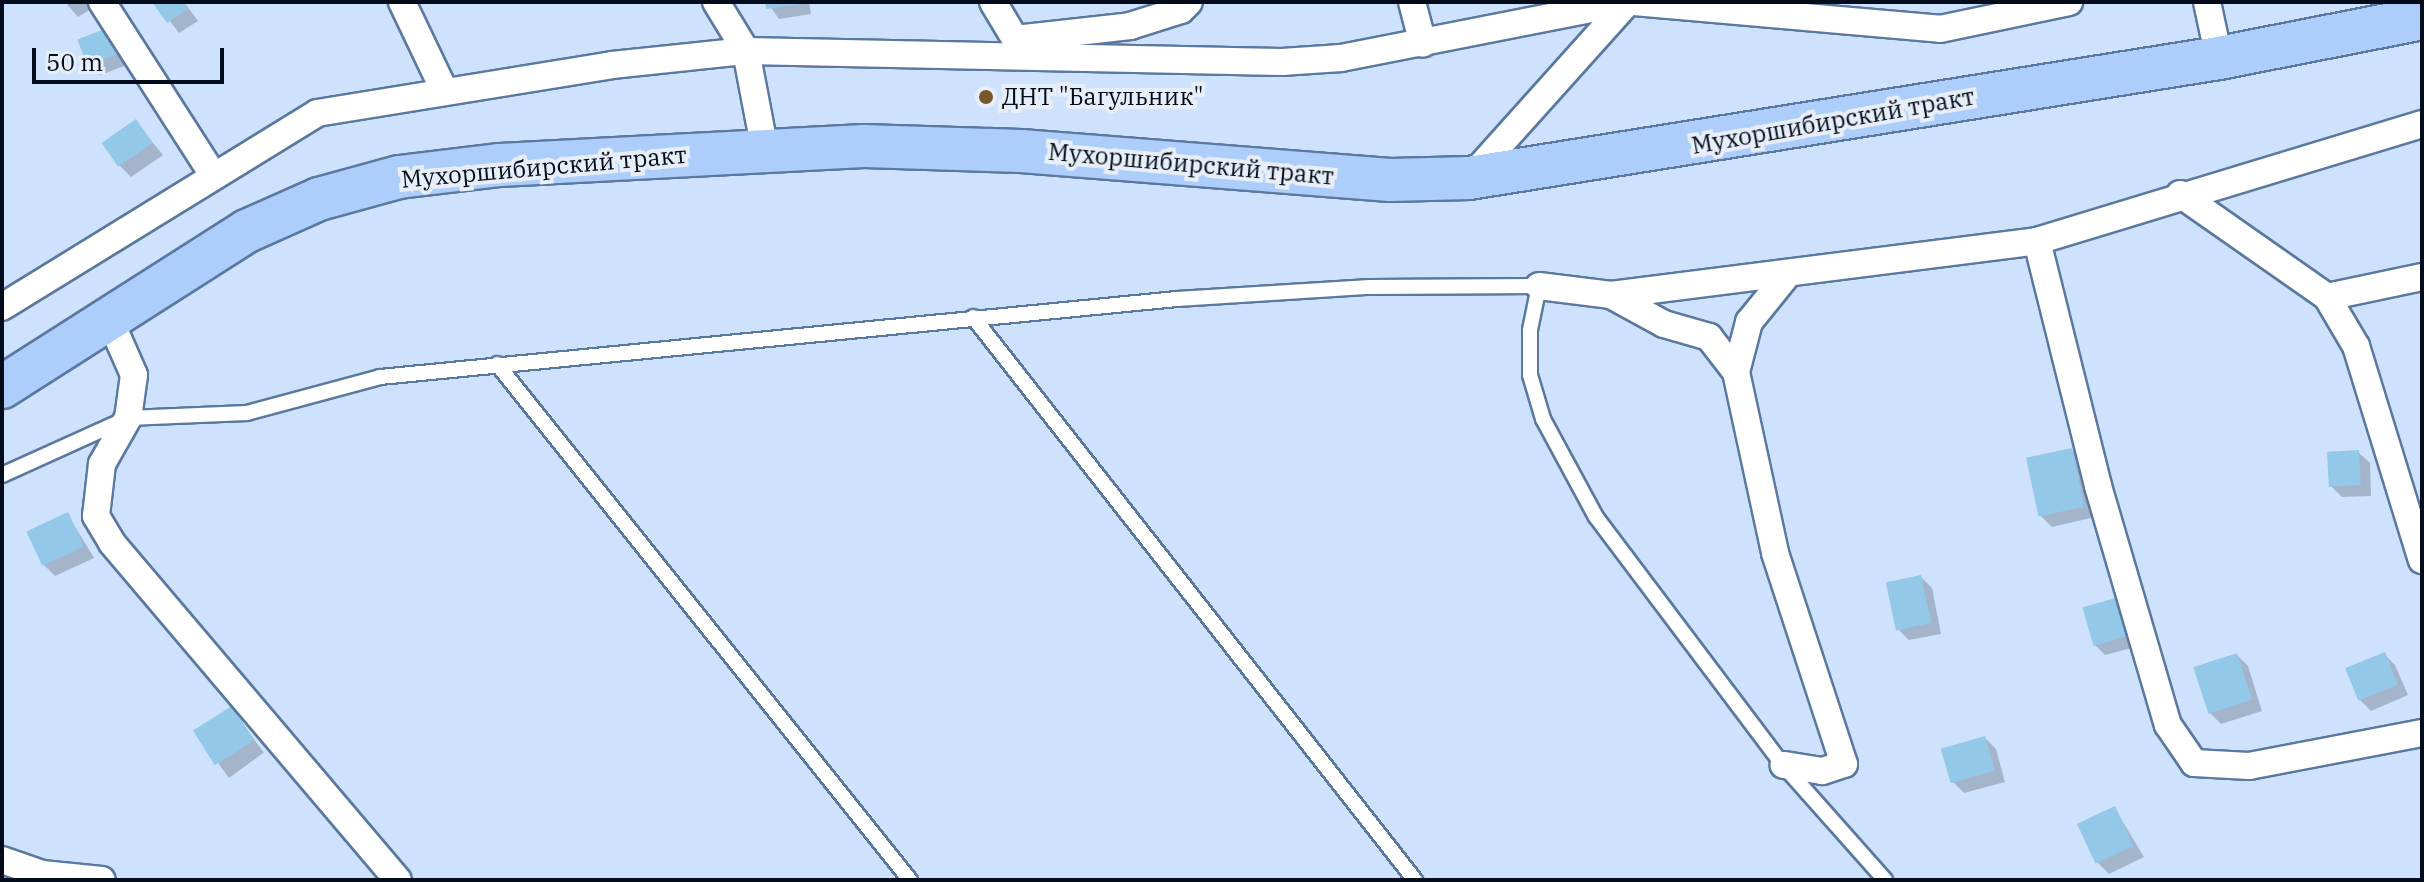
<!DOCTYPE html>
<meta charset="utf-8">
<style>
body{margin:0}
#map{position:relative;width:2424px;height:882px;overflow:hidden;background:#cee2fd;font-family:"IBM Plex Serif",serif}
div>[style]{position:absolute}
[style*='--x']{left:calc(var(--x)*1px);top:calc(var(--y)*1px);width:calc(var(--w)*1px);rotate:calc(var(--a)*1deg)}
.shadow>*{inset:0;background:#0003;transform-origin:0 0}
.building>*{inset:0;background:#93c8e8;transform-origin:0 0}
.roads{filter:drop-shadow(2px 0 #5a78a0) drop-shadow(-2px 0 #5a78a0) drop-shadow(0 2px #5a78a0) drop-shadow(0 -2px #5a78a0)}
.service>*{height:14px;margin:-7px;padding:0 7px;transform-origin:7px;border-radius:7px;background:#fff}
.minor>*{height:26px;margin:-13px;padding:0 13px;transform-origin:13px;border-radius:13px;background:#fff}
.primary>*{height:42px;margin:-21px;padding:0 21px;transform-origin:21px;border-radius:21px;background:#adcefa}
.dots>*{width:22px;height:22px;translate:-50% -50%;box-sizing:border-box;border:4px solid #e7eef7;border-radius:50%}
span{translate:-50% -50%;white-space:nowrap;text-align:center;line-height:1.15;-webkit-text-stroke:8px #e7eef7;paint-order:stroke}
.poi-label{font-size:24px;color:#030c1a}
.left{translate:0 -50%;text-align:left}
.street-label{font-size:24px;color:#030c1a}
.frame{position:absolute;inset:0;border:4px solid #030c1a;pointer-events:none}
.scale{position:absolute;left:32px;top:48px;width:192px;height:36px;box-sizing:border-box;border:4px solid #030c1a;border-top:0;padding-left:10px;font-size:24px;line-height:28px;white-space:nowrap;color:#030c1a;-webkit-text-stroke:6px #e7eef7;paint-order:stroke}
</style>
<div id="map">
<div class="shadow">
<div style="clip-path:polygon(65px 2px,96px 2px,98px 5px,78px 17px)"></div>
<div style="clip-path:polygon(155px 2px,184px 2px,198px 21px,179px 33px)"></div>
<div style="clip-path:polygon(767px 2px,809px 2px,811px 14px,779px 19px)"></div>
<div style="clip-path:polygon(110px 30px,130px 64px,100px 75px,89px 64px)"></div>
<div style="clip-path:polygon(135px 121px,163px 155px,131px 177px,120px 166px)"></div>
<div style="clip-path:polygon(2072px 450px,2083px 461px,2095px 517px,2052px 527px,2041px 516px)"></div>
<div style="clip-path:polygon(2358px 452px,2370px 463px,2371px 496px,2342px 497px,2331px 486px)"></div>
<div style="clip-path:polygon(68px 515px,94px 558px,55px 576px,44px 565px)"></div>
<div style="clip-path:polygon(1921px 577px,1932px 588px,1941px 634px,1909px 640px,1898px 629px)"></div>
<div style="clip-path:polygon(2119px 599px,2139px 646px,2105px 655px,2094px 644px)"></div>
<div style="clip-path:polygon(2384px 654px,2395px 665px,2408px 695px,2371px 711px,2360px 700px)"></div>
<div style="clip-path:polygon(2237px 655px,2248px 666px,2262px 711px,2221px 724px,2210px 713px)"></div>
<div style="left:232px;top:709px;width:54px;height:43px;rotate:54deg"></div>
<div style="clip-path:polygon(1985px 738px,1996px 749px,2005px 782px,1964px 793px,1953px 782px)"></div>
<div style="clip-path:polygon(2115px 809px,2144px 857px,2109px 874px,2098px 863px)"></div>
</div>
<div class="building">
<div style="clip-path:polygon(152px 2px,183px 2px,188px 9px,167px 23px)"></div>
<div style="clip-path:polygon(765px 2px,800px 2px,800px 4px,766px 9px)"></div>
<div style="left:110px;top:27px;width:28px;height:35px;rotate:69deg"></div>
<div style="left:136px;top:119px;width:29px;height:42px;rotate:55deg"></div>
<div style="left:2072px;top:448px;width:60px;height:47px;rotate:78deg"></div>
<div style="left:2359px;top:450px;width:35px;height:32px;rotate:87deg"></div>
<div style="left:68px;top:512px;width:38px;height:46px;rotate:65deg"></div>
<div style="left:1921px;top:575px;width:49px;height:36px;rotate:78deg"></div>
<div style="left:2119px;top:597px;width:40px;height:38px;rotate:74deg"></div>
<div style="left:2385px;top:652px;width:35px;height:43px;rotate:68deg"></div>
<div style="left:2237px;top:653px;width:49px;height:46px;rotate:72deg"></div>
<div style="left:232px;top:706px;width:41px;height:46px;rotate:58deg"></div>
<div style="left:1985px;top:736px;width:36px;height:46px;rotate:74deg"></div>
<div style="left:2115px;top:806px;width:44px;height:42px;rotate:65deg"></div>
</div>
<div class="roads">
<div class="service">
<div style="--x:973;--y:317;--w:716;--a:51.87"></div>
<div style="--x:497;--y:364;--w:661;--a:51.33"></div>
<div style="--x:2;--y:475;--w:138;--a:-24.3"></div>
<div style="--x:128;--y:418;--w:119;--a:-2.4"></div>
<div style="--x:247;--y:413;--w:138;--a:-15.1"></div>
<div style="--x:380;--y:377;--w:801;--a:-5.59"></div>
<div style="--x:1177;--y:299;--w:193;--a:-3.6"></div>
<div style="--x:1370;--y:287;--w:169;--a:-0.3"></div>
<div style="--x:1539;--y:286;--w:45;--a:101.6"></div>
<div style="--x:1530;--y:330;--w:45;--a:90"></div>
<div style="--x:1530;--y:375;--w:46;--a:73.5"></div>
<div style="--x:1543;--y:419;--w:111;--a:61.6"></div>
<div style="--x:1596;--y:517;--w:311;--a:53"></div>
<div style="--x:1783;--y:765;--w:154;--a:48.4"></div>
</div>
<div class="minor">
<div style="--x:102;--y:2;--w:206;--a:57.3"></div>
<div style="--x:402;--y:2;--w:98;--a:64.5"></div>
<div style="--x:716;--y:2;--w:57;--a:58.5"></div>
<div style="--x:746;--y:51;--w:102;--a:79.2"></div>
<div style="--x:993;--y:2;--w:61;--a:59.2"></div>
<div style="--x:1412;--y:2;--w:43;--a:75.3"></div>
<div style="--x:1634;--y:2;--w:307;--a:5"></div>
<div style="--x:1940;--y:29;--w:132;--a:-11.8"></div>
<div style="--x:2207;--y:2;--w:57;--a:77.9"></div>
<div style="--x:1015;--y:39;--w:116;--a:-6.4"></div>
<div style="--x:1130;--y:26;--w:53;--a:-17.4"></div>
<div style="--x:1181;--y:10;--w:11;--a:-45"></div>
<div style="--x:1470;--y:178;--w:237;--a:-48.1"></div>
<div style="--x:2180;--y:194;--w:179;--a:35"></div>
<div style="--x:2327;--y:297;--w:57;--a:59.4"></div>
<div style="--x:2356;--y:346;--w:224;--a:72.9"></div>
<div style="--x:2037;--y:241;--w:252;--a:76"></div>
<div style="--x:2098;--y:486;--w:249;--a:73.7"></div>
<div style="--x:2168;--y:725;--w:46;--a:55.6"></div>
<div style="--x:2194;--y:763;--w:55;--a:3.1"></div>
<div style="--x:2249;--y:766;--w:176;--a:-10.8"></div>
<div style="--x:1539;--y:286;--w:73;--a:7.1"></div>
<div style="--x:1611;--y:295;--w:429;--a:-7.2"></div>
<div style="--x:2037;--y:241;--w:402;--a:-16.9"></div>
<div style="--x:1611;--y:295;--w:60;--a:28.7"></div>
<div style="--x:1664;--y:324;--w:47;--a:16.1"></div>
<div style="--x:1709;--y:337;--w:44;--a:52.4"></div>
<div style="--x:1736;--y:372;--w:185;--a:77.8"></div>
<div style="--x:1775;--y:553;--w:222;--a:71.9"></div>
<div style="--x:1844;--y:764;--w:23;--a:162"></div>
<div style="--x:1822;--y:771;--w:39;--a:-171"></div>
<div style="--x:2327;--y:297;--w:97;--a:-11.9"></div>
<div style="--x:2;--y:307;--w:370;--a:-31.6"></div>
<div style="--x:317;--y:113;--w:299;--a:-9.2"></div>
<div style="--x:612;--y:65;--w:135;--a:-6"></div>
<div style="--x:746;--y:51;--w:536;--a:1.18"></div>
<div style="--x:1282;--y:62;--w:59;--a:-3.9"></div>
<div style="--x:1341;--y:58;--w:290;--a:-11.1"></div>
<div style="--x:109;--y:318;--w:62;--a:66.3"></div>
<div style="--x:134;--y:375;--w:43;--a:97.9"></div>
<div style="--x:128;--y:418;--w:53;--a:119.5"></div>
<div style="--x:102;--y:464;--w:52;--a:96.6"></div>
<div style="--x:96;--y:516;--w:31;--a:59"></div>
<div style="--x:112;--y:543;--w:442;--a:49.7"></div>
<div style="--x:1736;--y:372;--w:52;--a:-75.4"></div>
<div style="--x:1749;--y:322;--w:60;--a:-51"></div>
<div style="--x:2;--y:860;--w:42;--a:19.3"></div>
<div style="--x:42;--y:874;--w:60;--a:5.7"></div>
</div>
<div class="primary">
<div style="--x:2;--y:387;--w:290;--a:-32.5"></div>
<div style="--x:247;--y:231;--w:79;--a:-24"></div>
<div style="--x:319;--y:199;--w:83;--a:-15.4"></div>
<div style="--x:399;--y:177;--w:102;--a:-6.8"></div>
<div style="--x:500;--y:165;--w:364;--a:-3"></div>
<div style="--x:864;--y:146;--w:157;--a:1.8"></div>
<div style="--x:1021;--y:151;--w:370;--a:4.5"></div>
<div style="--x:1390;--y:180;--w:79;--a:-1.5"></div>
<div style="--x:1469;--y:178;--w:760;--a:-9.09"></div>
<div style="--x:2219;--y:58;--w:207;--a:-11.1"></div>
</div>
</div>
<div class="dots">
<div style="left:986px;top:97px;background:#74572b"></div>
</div>
<div class="poi-label">
<span class="left" style="left:1002px;top:97px">ДНТ "Багульник"</span>
</div>
<div class="street-label">
<span style="left:1833px;top:121px;rotate:-10deg">Мухоршибирский тракт</span>
<span style="left:1191px;top:164px;rotate:5deg">Мухоршибирский тракт</span>
<span style="left:544px;top:167px;rotate:-5deg">Мухоршибирский тракт</span>
</div>
<div class="frame"></div>
<div class="scale">50 m</div>
</div>
